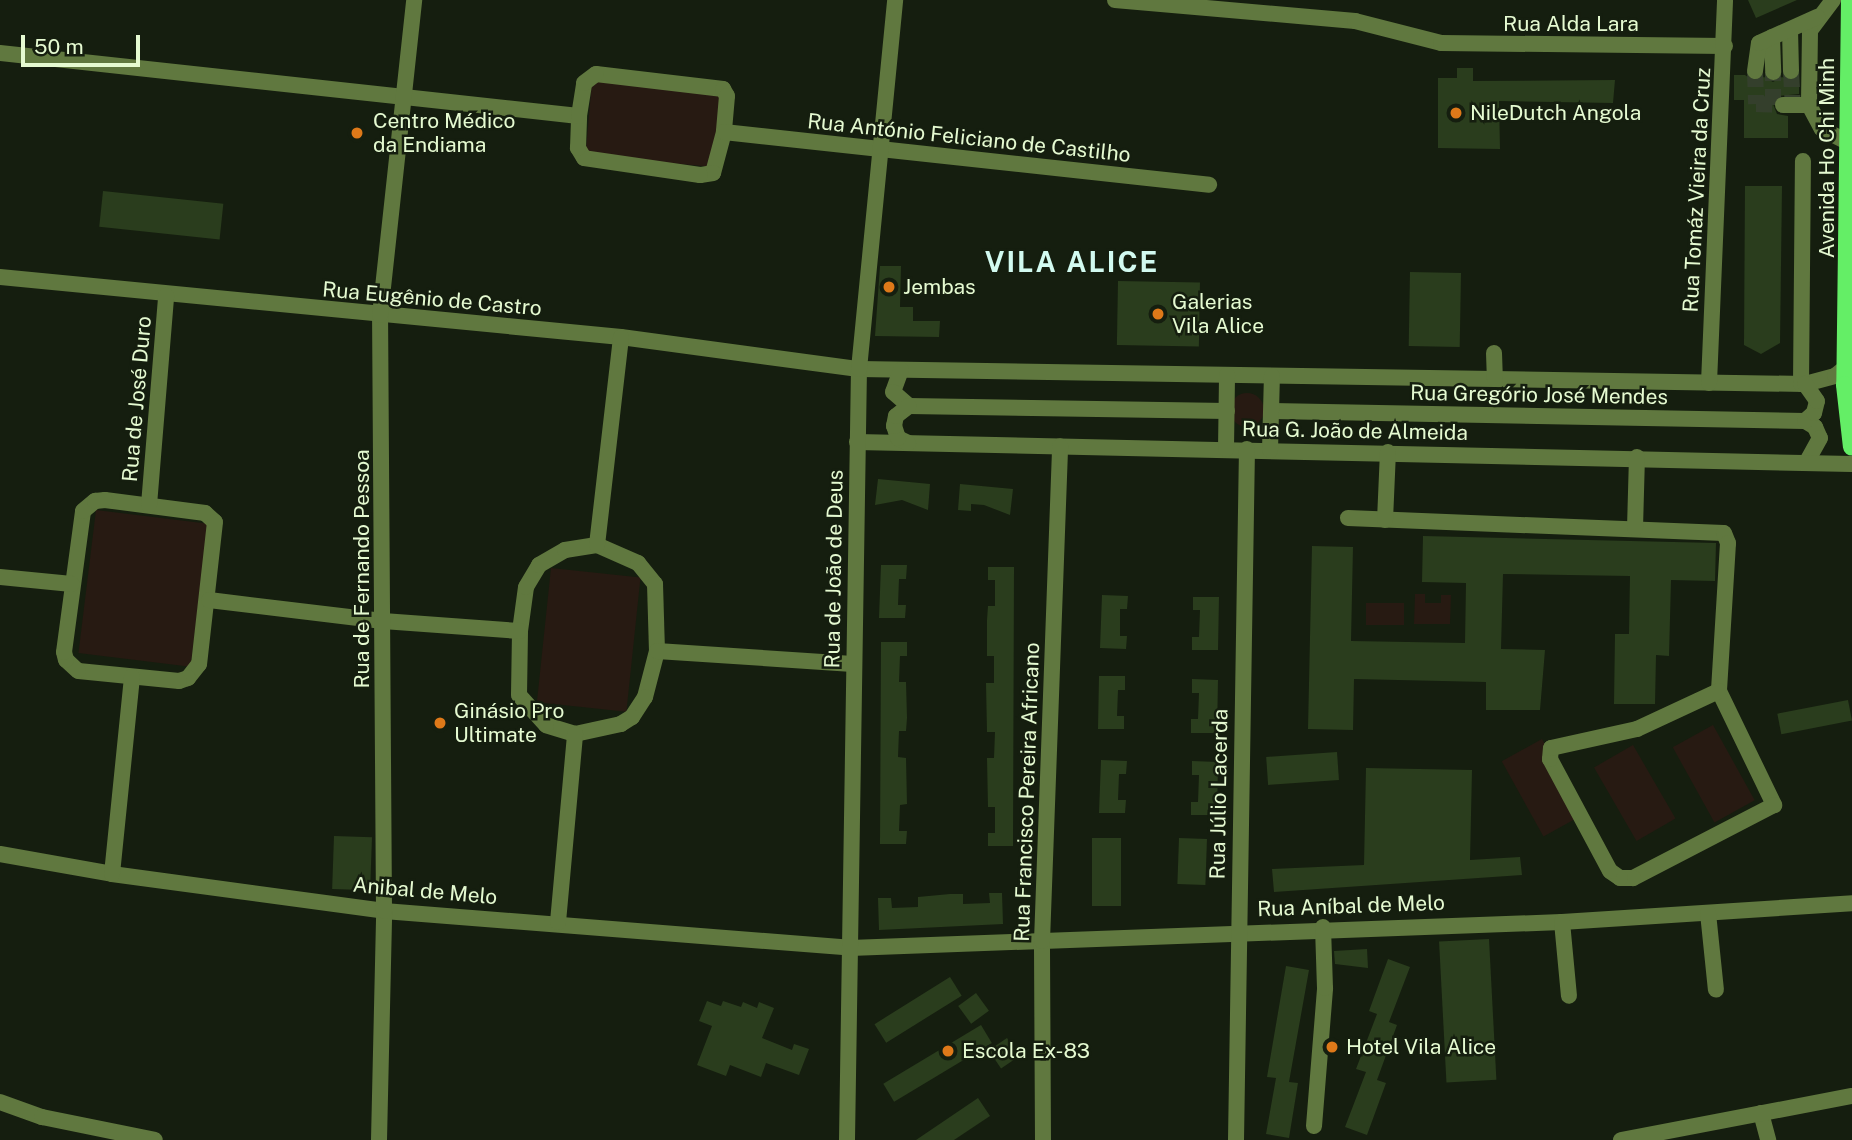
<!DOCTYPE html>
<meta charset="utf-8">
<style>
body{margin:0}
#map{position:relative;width:1852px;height:1140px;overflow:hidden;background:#151e0f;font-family:"Public Sans",sans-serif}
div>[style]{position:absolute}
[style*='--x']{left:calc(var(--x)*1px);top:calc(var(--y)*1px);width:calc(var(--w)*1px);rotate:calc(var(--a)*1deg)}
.green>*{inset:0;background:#271a12;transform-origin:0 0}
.round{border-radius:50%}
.building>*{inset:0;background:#2a3d1d;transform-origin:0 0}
.minor-tunnel>*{height:16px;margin-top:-8px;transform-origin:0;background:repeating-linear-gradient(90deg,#343f2c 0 16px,transparent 0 24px)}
.minor>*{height:16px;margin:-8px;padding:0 8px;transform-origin:8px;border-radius:8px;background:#60783f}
.major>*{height:18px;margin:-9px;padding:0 9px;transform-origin:9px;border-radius:9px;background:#64ee66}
.dots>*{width:19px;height:19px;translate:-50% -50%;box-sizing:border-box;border:4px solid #151e0f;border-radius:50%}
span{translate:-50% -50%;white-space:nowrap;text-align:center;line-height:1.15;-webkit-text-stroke:5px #151e0f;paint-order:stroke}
.street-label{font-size:21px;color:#e5fad1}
.poi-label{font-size:21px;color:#e5fad1}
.left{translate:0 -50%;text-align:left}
.district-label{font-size:28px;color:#d2faf0;font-weight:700;letter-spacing:2px}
.scale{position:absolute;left:21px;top:35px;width:119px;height:32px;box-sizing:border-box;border:4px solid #e5fad1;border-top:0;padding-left:9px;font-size:21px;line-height:24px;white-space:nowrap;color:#e5fad1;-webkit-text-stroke:5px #151e0f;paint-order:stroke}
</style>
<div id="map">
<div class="green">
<div style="left:592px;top:81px;width:130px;height:75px;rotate:5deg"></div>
<div class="round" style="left:1230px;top:393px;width:34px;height:34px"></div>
<div style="left:96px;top:510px;width:113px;height:144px;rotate:7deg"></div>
<div style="left:551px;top:568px;width:90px;height:135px;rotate:6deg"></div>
<div style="clip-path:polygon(1415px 594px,1425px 594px,1425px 603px,1441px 603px,1441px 595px,1451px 595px,1450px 624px,1414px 624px)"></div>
<div style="left:1404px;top:603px;width:22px;height:38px;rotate:90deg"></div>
<div style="left:1713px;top:725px;width:86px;height:46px;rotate:61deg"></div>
<div style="left:1542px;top:739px;width:86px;height:46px;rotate:61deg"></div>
<div style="left:1633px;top:745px;width:85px;height:45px;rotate:60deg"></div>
</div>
<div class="building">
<div style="clip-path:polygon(1748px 0,1797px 0,1756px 18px)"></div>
<div style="clip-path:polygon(1457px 68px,1473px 68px,1473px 81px,1615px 80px,1613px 103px,1499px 101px,1500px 149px,1438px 148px,1438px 78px,1457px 78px)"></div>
<div style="clip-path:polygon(1734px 75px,1745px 75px,1754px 81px,1764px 77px,1773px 82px,1782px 77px,1791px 81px,1799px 78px,1799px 94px,1778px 96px,1773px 104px,1777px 114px,1788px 116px,1788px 138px,1744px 138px,1744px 100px,1734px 100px)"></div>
<div style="clip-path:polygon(1745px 186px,1782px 186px,1780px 343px,1761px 354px,1744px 345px)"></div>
<div style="left:103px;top:191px;width:121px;height:36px;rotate:6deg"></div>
<div style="clip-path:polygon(880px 266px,901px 266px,900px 307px,913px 307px,913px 321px,940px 321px,939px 337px,875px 336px)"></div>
<div style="left:1410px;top:272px;width:51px;height:74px;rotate:1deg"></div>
<div style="left:1118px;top:281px;width:82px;height:64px;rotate:1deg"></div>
<div style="clip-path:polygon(878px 479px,930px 484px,928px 510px,902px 500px,875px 505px)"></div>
<div style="clip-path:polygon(960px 484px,1013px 489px,1010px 515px,984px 505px,971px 504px,971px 511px,958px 510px)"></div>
<div style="clip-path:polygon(1423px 536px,1716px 543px,1715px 581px,1671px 580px,1669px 656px,1656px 655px,1655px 704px,1614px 704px,1615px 634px,1629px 634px,1630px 576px,1503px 574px,1501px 649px,1545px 650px,1540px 710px,1486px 710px,1486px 682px,1354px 679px,1353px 730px,1308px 729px,1312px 546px,1353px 547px,1351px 641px,1465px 643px,1466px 583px,1422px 582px)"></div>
<div style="clip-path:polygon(881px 565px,907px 565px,906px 579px,899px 579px,898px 605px,906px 605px,905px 618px,879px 618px)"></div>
<div style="clip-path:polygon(988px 567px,1014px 567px,1013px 846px,988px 846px,988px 833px,995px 833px,995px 807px,988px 807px,987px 758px,994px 758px,995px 732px,987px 732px,986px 683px,994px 683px,994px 656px,987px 656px,987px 620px,988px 606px,995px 606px,995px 580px,988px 580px)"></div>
<div style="clip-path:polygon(1102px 595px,1128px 596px,1127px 609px,1120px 609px,1120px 636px,1127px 636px,1126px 649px,1100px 648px)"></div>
<div style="clip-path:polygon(1193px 597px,1219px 597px,1218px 650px,1192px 650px,1192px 637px,1199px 637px,1200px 610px,1193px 610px)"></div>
<div style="clip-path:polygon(881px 642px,907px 642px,907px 656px,900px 656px,899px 682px,906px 682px,907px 718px,906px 731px,899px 731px,898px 757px,906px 758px,907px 804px,900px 805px,899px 831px,907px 831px,906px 844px,880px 844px)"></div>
<div style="clip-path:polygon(1099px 676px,1125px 676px,1125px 690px,1118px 690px,1117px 716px,1124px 716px,1124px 729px,1098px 729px)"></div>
<div style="clip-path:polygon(1192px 679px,1218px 680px,1217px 733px,1191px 733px,1191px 719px,1198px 719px,1199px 693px,1192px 693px)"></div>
<div style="left:1848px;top:700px;width:21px;height:72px;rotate:79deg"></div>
<div style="left:1337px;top:752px;width:28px;height:71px;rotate:86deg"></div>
<div style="clip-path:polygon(1101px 760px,1127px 761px,1126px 774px,1119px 774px,1118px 800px,1126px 800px,1125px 813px,1099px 813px)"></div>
<div style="clip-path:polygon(1192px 761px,1218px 762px,1217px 815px,1191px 815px,1191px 802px,1198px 802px,1199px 775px,1192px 775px)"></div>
<div style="clip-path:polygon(1366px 768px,1472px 770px,1470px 860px,1520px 857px,1522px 875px,1274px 892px,1272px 869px,1364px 865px)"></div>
<div style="left:334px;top:836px;width:38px;height:53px;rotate:2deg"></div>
<div style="left:1092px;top:838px;width:29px;height:68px"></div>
<div style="left:1179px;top:838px;width:28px;height:46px;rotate:2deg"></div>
<div style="clip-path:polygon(989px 893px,1002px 893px,1003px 924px,879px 930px,878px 898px,891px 898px,892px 908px,918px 907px,918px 897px,950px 894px,963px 894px,963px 904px,990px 903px)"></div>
<div style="left:1489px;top:939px;width:141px;height:50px;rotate:87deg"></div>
<div style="clip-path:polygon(1367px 949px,1368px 968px,1335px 964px,1334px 951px)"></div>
<div style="clip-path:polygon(1388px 959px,1410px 967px,1389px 1022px,1397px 1025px,1377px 1080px,1386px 1083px,1367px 1135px,1345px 1127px,1366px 1072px,1356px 1069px,1377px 1014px,1369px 1011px)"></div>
<div style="clip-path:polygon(1286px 966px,1309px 970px,1289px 1082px,1298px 1083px,1289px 1138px,1266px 1134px,1276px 1078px,1267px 1077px)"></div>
<div style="left:950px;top:977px;width:22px;height:89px;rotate:58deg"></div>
<div style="left:976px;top:993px;width:22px;height:22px;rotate:54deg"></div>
<div style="clip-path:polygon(707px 1001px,721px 1006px,723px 1001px,741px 1007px,743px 1002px,757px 1008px,759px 1002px,774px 1008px,762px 1038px,792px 1050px,794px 1044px,809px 1049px,799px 1075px,766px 1063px,761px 1077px,730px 1065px,726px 1076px,697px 1065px,712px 1026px,699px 1021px)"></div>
<div style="left:981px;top:1025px;width:21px;height:114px;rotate:59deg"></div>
<div style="left:1007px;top:1038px;width:22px;height:22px;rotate:56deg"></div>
<div style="clip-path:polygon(978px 1098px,990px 1116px,954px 1140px,916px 1140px)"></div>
</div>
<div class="minor-tunnel">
<div style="--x:1755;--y:71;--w:33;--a:88"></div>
<div style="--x:1756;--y:104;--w:27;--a:2"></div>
<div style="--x:1791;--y:71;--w:35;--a:87"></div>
<div style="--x:1773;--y:105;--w:33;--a:-90"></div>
</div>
<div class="minor">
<div style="--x:1115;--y:0;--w:241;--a:5"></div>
<div style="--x:1355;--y:21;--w:89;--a:14.3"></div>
<div style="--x:1441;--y:43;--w:284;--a:0.6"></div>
<div style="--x:1833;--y:0;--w:39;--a:127"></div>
<div style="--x:1810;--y:31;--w:74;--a:90.8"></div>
<div style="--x:1809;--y:105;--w:27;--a:62"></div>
<div style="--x:1822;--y:129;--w:31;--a:27"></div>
<div style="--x:1790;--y:30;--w:41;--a:88.6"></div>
<div style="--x:1772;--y:37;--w:35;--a:88"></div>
<div style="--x:0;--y:53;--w:582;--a:6.21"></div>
<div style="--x:1755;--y:71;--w:28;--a:-82"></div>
<div style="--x:1759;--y:43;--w:64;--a:-24.1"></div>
<div style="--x:596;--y:74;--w:128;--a:6.7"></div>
<div style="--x:723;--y:89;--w:8;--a:60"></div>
<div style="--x:727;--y:96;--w:36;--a:95"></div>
<div style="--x:724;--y:132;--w:42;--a:105"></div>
<div style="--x:713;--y:173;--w:13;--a:171"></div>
<div style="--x:700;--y:175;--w:117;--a:-171.7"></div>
<div style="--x:584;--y:158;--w:12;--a:-121"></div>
<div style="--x:578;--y:148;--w:32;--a:-88"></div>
<div style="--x:579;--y:116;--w:33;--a:-81"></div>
<div style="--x:584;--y:83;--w:15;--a:-37"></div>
<div style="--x:1783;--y:105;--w:26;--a:0"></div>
<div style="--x:724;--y:132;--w:488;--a:6.2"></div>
<div style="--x:0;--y:277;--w:624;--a:5.52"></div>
<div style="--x:621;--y:337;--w:240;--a:7.7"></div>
<div style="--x:859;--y:369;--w:946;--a:0.91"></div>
<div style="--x:1805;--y:384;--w:31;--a:-15"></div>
<div style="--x:1835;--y:376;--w:14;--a:-39"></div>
<div style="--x:1494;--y:353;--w:26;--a:88"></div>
<div style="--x:901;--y:370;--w:23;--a:110"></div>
<div style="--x:893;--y:392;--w:21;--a:41"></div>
<div style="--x:909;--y:406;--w:318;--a:0.9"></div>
<div style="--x:1709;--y:383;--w:383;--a:-87.6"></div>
<div style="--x:1801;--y:384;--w:223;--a:-89.5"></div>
<div style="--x:1272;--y:411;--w:533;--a:1.07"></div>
<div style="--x:1805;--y:421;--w:12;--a:31"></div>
<div style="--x:1815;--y:427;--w:12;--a:66"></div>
<div style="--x:1820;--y:438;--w:25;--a:119"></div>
<div style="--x:1805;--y:421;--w:12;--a:-42"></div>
<div style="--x:1814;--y:413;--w:12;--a:-76"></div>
<div style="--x:1817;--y:401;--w:21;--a:-125"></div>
<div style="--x:857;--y:442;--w:995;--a:1.27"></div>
<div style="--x:908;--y:443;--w:11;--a:-153"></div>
<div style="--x:898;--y:438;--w:13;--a:-108"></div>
<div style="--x:894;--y:426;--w:10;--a:-79"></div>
<div style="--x:896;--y:416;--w:16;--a:-38"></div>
<div style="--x:1226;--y:449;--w:74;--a:-89.2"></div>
<div style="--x:1270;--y:450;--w:74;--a:-88.5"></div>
<div style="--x:105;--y:500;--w:101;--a:7.4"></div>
<div style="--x:205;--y:513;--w:13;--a:42"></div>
<div style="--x:215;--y:522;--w:143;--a:96.4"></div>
<div style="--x:199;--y:664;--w:18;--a:128"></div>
<div style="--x:188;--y:678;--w:9;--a:162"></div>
<div style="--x:179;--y:681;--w:101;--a:-174.3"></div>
<div style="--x:78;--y:671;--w:16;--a:-137"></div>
<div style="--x:66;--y:660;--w:8;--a:-104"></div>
<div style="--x:64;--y:652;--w:142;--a:-82.3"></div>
<div style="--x:83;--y:511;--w:16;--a:-40"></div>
<div style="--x:95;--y:501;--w:10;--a:-6"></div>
<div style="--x:149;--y:505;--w:210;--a:-85.3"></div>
<div style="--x:1348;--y:518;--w:376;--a:2.3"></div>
<div style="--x:1724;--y:533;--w:11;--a:68"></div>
<div style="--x:1728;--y:543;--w:148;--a:93.5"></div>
<div style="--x:1719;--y:691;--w:127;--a:64.2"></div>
<div style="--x:1774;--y:805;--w:159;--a:152.6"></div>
<div style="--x:1633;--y:878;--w:13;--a:180"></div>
<div style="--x:1620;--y:878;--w:12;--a:-145"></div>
<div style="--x:1610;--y:871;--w:127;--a:-118.2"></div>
<div style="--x:1550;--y:759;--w:11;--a:-85"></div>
<div style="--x:1551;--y:748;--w:88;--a:-12.5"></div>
<div style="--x:1637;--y:729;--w:90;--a:-24.9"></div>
<div style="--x:1385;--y:520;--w:68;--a:-87.5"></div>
<div style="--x:1635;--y:528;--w:71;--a:-88.4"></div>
<div style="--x:597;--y:545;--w:45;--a:23.7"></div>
<div style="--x:638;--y:563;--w:27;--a:51"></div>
<div style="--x:655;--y:584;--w:67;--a:88.3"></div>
<div style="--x:657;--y:651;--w:48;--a:104.6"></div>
<div style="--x:645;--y:697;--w:24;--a:123"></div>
<div style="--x:632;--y:717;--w:13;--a:148"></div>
<div style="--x:621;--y:724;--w:47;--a:167.7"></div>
<div style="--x:575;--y:734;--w:30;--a:-163"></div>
<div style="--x:546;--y:725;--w:40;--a:-132"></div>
<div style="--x:519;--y:695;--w:64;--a:-89.1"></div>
<div style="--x:520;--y:631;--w:44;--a:-82.2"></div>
<div style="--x:526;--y:587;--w:26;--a:-59"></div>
<div style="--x:539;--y:565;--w:30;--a:-30"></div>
<div style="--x:565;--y:550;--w:32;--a:-9"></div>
<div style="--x:597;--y:545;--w:209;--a:-83.4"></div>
<div style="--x:0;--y:577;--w:72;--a:5.6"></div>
<div style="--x:209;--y:600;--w:175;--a:6.9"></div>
<div style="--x:383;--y:621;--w:137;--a:4.2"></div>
<div style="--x:657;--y:651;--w:196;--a:3.8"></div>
<div style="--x:0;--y:854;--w:114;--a:10.1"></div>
<div style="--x:112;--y:874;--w:275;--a:7.7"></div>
<div style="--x:384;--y:911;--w:467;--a:4.5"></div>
<div style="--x:850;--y:948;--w:712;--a:-2.09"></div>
<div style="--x:1562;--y:922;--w:291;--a:-3.7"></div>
<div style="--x:112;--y:874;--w:198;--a:-84.2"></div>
<div style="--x:1708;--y:913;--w:77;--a:84.1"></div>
<div style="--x:558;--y:922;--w:189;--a:-84.8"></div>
<div style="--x:1562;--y:922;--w:74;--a:84.6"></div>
<div style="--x:0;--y:1102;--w:45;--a:19.7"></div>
<div style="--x:42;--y:1117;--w:115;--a:11.5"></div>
<div style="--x:1761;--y:1113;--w:28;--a:75"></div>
<div style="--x:1314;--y:1126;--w:138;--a:-85.4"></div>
<div style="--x:1325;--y:988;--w:61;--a:-91.9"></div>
<div style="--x:379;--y:1140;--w:229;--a:-88.7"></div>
<div style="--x:384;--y:911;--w:596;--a:-90.38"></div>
<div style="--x:380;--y:315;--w:317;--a:-83.8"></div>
<div style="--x:847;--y:1140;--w:771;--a:-89.11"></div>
<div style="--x:859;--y:369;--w:371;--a:-84.4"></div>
<div style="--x:1043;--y:1140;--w:199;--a:-90.3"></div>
<div style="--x:1042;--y:941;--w:495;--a:-87.9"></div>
<div style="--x:1236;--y:1140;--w:691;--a:-89.09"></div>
<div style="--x:1621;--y:1140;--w:235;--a:-10.8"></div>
</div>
<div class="major">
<div style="--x:1850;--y:0;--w:385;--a:90.7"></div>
<div style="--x:1845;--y:385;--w:62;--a:83.6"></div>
</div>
<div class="dots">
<div style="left:1456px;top:113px;background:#de7919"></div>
<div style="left:357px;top:133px;background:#de7919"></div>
<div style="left:889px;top:287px;background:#de7919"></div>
<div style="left:1158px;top:314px;background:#de7919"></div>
<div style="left:440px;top:723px;background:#de7919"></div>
<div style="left:1332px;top:1047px;background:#de7919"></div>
<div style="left:948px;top:1051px;background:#de7919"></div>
</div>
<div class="street-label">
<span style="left:1571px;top:24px">Rua Alda Lara</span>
<span style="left:969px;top:138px;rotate:6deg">Rua António Feliciano de Castilho</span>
<span style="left:1827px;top:158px;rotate:-90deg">Avenida Ho Chi Minh</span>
<span style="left:1697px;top:190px;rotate:-87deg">Rua Tomáz Vieira da Cruz</span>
<span style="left:432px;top:299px;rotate:5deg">Rua Eugênio de Castro</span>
<span style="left:1539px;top:395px;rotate:1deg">Rua Gregório José Mendes</span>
<span style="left:137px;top:399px;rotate:-85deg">Rua de José Duro</span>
<span style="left:1355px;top:431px;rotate:1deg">Rua G. João de Almeida</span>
<span style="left:362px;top:569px;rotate:-90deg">Rua de Fernando Pessoa</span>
<span style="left:834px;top:569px;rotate:-89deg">Rua de João de Deus</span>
<span style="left:1027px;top:792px;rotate:-88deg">Rua Francisco Pereira Africano</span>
<span style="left:1219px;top:794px;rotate:-89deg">Rua Júlio Lacerda</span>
<span style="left:425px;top:891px;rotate:5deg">Anibal de Melo</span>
<span style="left:1351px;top:906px;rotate:-2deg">Rua Aníbal de Melo</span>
</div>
<div class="poi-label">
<span class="left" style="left:1470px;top:113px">NileDutch Angola</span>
<span class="left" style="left:373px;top:133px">Centro Médico<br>da Endiama</span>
<span class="left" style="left:903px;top:287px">Jembas</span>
<span class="left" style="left:1172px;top:314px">Galerias<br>Vila Alice</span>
<span class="left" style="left:454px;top:723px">Ginásio Pro<br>Ultimate</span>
<span class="left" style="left:1346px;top:1047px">Hotel Vila Alice</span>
<span class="left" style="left:962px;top:1051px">Escola Ex-83</span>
</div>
<div class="district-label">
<span style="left:1072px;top:262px">VILA ALICE</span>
</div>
<div class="scale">50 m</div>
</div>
